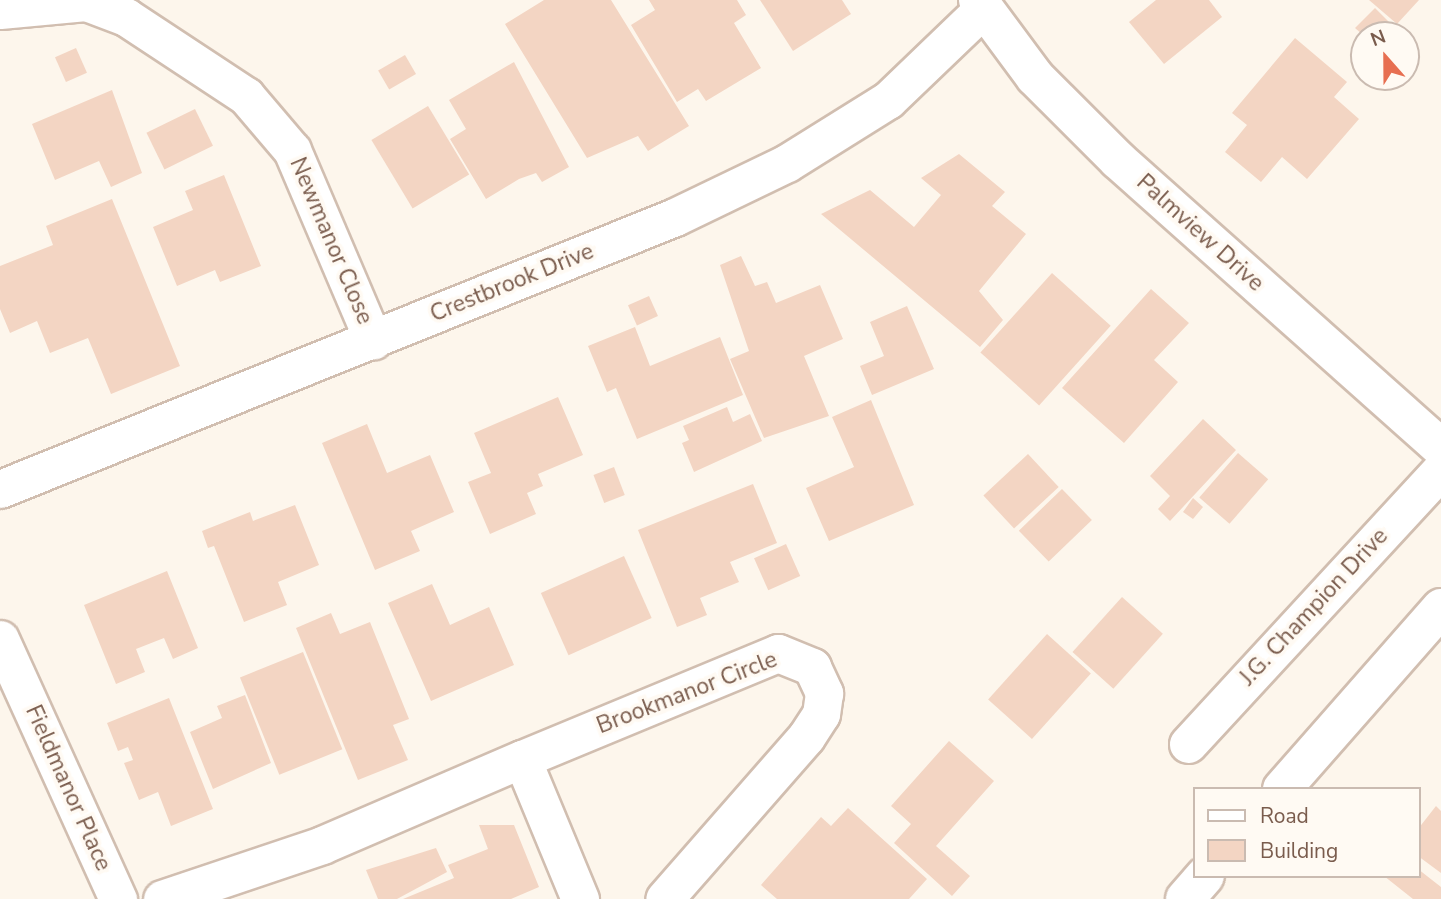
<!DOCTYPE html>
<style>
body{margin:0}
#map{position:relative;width:1441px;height:899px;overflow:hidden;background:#fdf6ec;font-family:"Nunito Sans",sans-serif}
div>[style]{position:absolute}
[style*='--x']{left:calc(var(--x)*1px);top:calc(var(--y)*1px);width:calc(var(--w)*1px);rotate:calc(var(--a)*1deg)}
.building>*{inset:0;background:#f3d5c3;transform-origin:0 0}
.roads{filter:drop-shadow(2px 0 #d1beb0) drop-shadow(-2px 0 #d1beb0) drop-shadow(0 2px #d1beb0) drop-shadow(0 -2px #d1beb0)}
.minor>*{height:37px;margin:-18.5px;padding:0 18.5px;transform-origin:18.5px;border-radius:18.5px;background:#fff}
.tertiary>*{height:38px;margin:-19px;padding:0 19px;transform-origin:19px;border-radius:19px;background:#fff}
.secondary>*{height:38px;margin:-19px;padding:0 19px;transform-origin:19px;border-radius:19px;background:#fff}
span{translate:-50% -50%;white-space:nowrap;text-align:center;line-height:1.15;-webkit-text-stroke:7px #fffaf3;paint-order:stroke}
.street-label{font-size:23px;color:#7a5c4d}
.legend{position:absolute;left:1193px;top:787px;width:228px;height:91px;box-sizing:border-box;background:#fffaf3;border:2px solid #cabbb1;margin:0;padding:9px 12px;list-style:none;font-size:21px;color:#7a5c4d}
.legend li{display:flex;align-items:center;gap:14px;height:35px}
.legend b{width:35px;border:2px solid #cabbb1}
.north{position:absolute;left:1350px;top:21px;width:70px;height:70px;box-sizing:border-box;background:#fffaf3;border:2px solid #cabbb1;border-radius:50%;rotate:339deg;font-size:19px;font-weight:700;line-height:28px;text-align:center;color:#7a5c4d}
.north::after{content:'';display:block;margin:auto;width:24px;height:32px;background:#e76f51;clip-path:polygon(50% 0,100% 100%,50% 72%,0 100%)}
</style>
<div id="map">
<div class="building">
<div style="clip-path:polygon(544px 0,611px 0,689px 126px,648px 151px,638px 136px,587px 158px,505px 24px)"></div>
<div style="clip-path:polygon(649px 0,737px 0,746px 15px,734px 23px,761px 68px,706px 101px,698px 89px,677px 102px,631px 25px,655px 10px)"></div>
<div style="clip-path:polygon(760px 0,842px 0,851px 14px,793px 51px)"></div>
<div style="clip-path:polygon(1156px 0,1209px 0,1222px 17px,1164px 64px,1129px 22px)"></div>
<div style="clip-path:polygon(1369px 0,1419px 0,1397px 24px)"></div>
<div style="clip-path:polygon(1375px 8px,1391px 24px,1381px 35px,1363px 35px,1355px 28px)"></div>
<div style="clip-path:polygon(1295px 38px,1347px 82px,1334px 97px,1359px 119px,1307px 179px,1282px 157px,1261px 182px,1225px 152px,1247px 125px,1232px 113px)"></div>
<div style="left:76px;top:48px;width:27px;height:23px;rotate:66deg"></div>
<div style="left:405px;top:55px;width:22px;height:31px;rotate:60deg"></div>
<div style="clip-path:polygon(514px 62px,569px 167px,542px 182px,536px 173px,519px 179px,486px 199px,450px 139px,466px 129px,449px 100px)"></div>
<div style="clip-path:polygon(112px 90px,142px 173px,111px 187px,99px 161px,55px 180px,32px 124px)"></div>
<div style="left:428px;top:106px;width:80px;height:66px;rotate:59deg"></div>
<div style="left:195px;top:109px;width:41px;height:54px;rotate:64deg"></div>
<div style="clip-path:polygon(959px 154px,1005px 192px,992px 206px,1026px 234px,979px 291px,1003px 320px,980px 347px,821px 214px,870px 190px,914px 227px,941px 195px,921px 178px)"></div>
<div style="clip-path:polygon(224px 175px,261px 266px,220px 282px,215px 270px,177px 286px,153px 227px,193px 210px,185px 191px)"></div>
<div style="clip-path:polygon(112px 199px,180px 366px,111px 394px,88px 338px,50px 353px,37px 321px,10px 333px,0 309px,0 266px,53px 245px,46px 226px)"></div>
<div style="clip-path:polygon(741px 256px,755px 286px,767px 282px,776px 303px,820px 285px,843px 339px,804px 356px,829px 416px,764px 438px,730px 359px,749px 351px,720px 265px)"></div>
<div style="left:1052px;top:273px;width:79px;height:107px;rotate:42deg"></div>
<div style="clip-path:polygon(1151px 289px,1189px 323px,1154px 360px,1178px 382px,1124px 443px,1062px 388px)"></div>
<div style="left:649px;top:296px;width:22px;height:23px;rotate:66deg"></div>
<div style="clip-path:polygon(907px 306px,934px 369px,872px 395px,860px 366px,884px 356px,870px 322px)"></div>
<div style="clip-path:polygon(635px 327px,650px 366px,720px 337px,743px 395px,637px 439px,616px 388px,607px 392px,588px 346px)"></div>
<div style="clip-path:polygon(558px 397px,583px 455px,538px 474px,543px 486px,527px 493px,536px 514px,490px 534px,468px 482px,491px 473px,474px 433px)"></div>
<div style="clip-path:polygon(871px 400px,914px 505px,829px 541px,806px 488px,854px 467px,832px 417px)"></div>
<div style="clip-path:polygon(727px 407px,733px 422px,750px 414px,762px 441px,694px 472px,682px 443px,689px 440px,683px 426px)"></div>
<div style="clip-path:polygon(1203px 419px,1236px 450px,1170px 521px,1158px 509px,1170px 496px,1150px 476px)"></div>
<div style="clip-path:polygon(367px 424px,387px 473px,430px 455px,454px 512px,411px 531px,420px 551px,375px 570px,322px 443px)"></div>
<div style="left:1238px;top:453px;width:40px;height:59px;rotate:41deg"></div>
<div style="left:1028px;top:454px;width:45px;height:61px;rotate:47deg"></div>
<div style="left:614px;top:467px;width:30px;height:22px;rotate:69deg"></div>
<div style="clip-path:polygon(753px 484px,777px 543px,730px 562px,739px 582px,700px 598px,707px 615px,677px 627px,638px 530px)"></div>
<div style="left:1062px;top:489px;width:43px;height:60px;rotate:46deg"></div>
<div style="clip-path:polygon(1193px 498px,1203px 507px,1193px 519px,1183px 512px)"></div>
<div style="clip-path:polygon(295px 505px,319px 565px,278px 582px,287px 605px,244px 622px,214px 546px,208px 548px,202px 531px,250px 512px,253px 521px)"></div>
<div style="left:786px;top:544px;width:35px;height:35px;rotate:66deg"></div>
<div style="left:624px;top:556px;width:68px;height:91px;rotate:66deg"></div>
<div style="clip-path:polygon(167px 571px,198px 648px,173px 659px,164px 638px,136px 649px,145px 672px,116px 684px,84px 605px)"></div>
<div style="clip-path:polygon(432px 584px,450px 625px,489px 607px,514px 665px,431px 701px,388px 603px)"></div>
<div style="left:1122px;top:597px;width:55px;height:74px;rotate:42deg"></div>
<div style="clip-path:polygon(331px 613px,340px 634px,370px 622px,409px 719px,393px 725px,408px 760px,358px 780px,296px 628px)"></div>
<div style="left:1047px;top:634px;width:59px;height:88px;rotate:42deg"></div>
<div style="left:303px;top:652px;width:105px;height:68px;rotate:68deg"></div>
<div style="clip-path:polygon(245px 695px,271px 763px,213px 789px,190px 732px,222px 718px,217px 706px)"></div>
<div style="clip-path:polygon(169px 698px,213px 809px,171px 826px,158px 792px,139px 800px,124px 763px,133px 760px,128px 747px,118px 751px,107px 723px)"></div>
<div style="clip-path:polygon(949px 741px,994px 781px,936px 846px,970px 876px,952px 896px,894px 843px,911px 824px,891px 806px)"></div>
<div style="clip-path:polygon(1436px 806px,1441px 811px,1441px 873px,1418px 856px,1418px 829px)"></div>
<div style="clip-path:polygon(848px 808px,927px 879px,909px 899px,777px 899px,761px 885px,821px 817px,831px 826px)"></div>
<div style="clip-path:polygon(479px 825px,514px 825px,539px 887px,511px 899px,403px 899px,454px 878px,448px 865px,488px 849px)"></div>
<div style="clip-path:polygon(436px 848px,447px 872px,397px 899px,378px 899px,366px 870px)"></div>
<div style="clip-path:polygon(1418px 869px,1441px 887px,1441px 899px,1413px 899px,1384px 876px,1418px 876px)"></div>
</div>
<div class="roads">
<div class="minor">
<div style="--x:0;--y:10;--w:86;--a:-5.3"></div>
<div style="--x:86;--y:2;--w:43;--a:20.6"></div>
<div style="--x:126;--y:17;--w:144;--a:33.4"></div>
<div style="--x:246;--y:96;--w:71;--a:49.6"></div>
<div style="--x:292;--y:150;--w:207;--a:66.9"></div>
<div style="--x:0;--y:489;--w:728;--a:-21.95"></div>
<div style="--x:675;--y:217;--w:124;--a:-25.7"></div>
<div style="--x:787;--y:163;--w:119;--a:-32"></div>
<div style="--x:888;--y:100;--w:133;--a:-43.8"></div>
<div style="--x:0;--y:639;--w:286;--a:65.6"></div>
<div style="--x:1188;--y:744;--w:373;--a:-47.3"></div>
<div style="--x:522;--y:759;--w:277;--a:-22.5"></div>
<div style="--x:778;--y:653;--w:37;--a:22"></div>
<div style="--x:812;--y:667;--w:29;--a:65"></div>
<div style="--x:824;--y:693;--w:21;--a:98"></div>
<div style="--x:821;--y:714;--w:27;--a:123"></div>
<div style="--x:806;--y:737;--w:215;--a:131.2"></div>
<div style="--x:162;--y:899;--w:169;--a:-18.6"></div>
<div style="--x:322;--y:845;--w:218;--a:-23.3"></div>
<div style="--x:522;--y:759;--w:152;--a:67.5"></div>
</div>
<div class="tertiary">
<div style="--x:978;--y:0;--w:96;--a:53.5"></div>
<div style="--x:1035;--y:77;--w:117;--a:45"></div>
<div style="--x:1118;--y:160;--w:433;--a:41.7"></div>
</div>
<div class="secondary">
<div style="--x:1282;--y:789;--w:241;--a:-48.7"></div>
<div style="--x:1185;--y:899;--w:30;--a:-49"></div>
</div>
</div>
<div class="street-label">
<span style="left:1200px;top:233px;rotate:42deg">Palmview Drive</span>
<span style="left:331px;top:241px;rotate:67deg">Newmanor Close</span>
<span style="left:512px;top:283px;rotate:-22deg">Crestbrook Drive</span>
<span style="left:1314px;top:607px;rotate:-47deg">J.G. Champion Drive</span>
<span style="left:687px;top:693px;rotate:-21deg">Brookmanor Circle</span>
<span style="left:68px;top:788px;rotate:66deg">Fieldmanor Place</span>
</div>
<ul class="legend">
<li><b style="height:9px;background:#fff"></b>Road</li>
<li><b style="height:19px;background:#f3d5c3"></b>Building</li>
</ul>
<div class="north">N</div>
</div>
